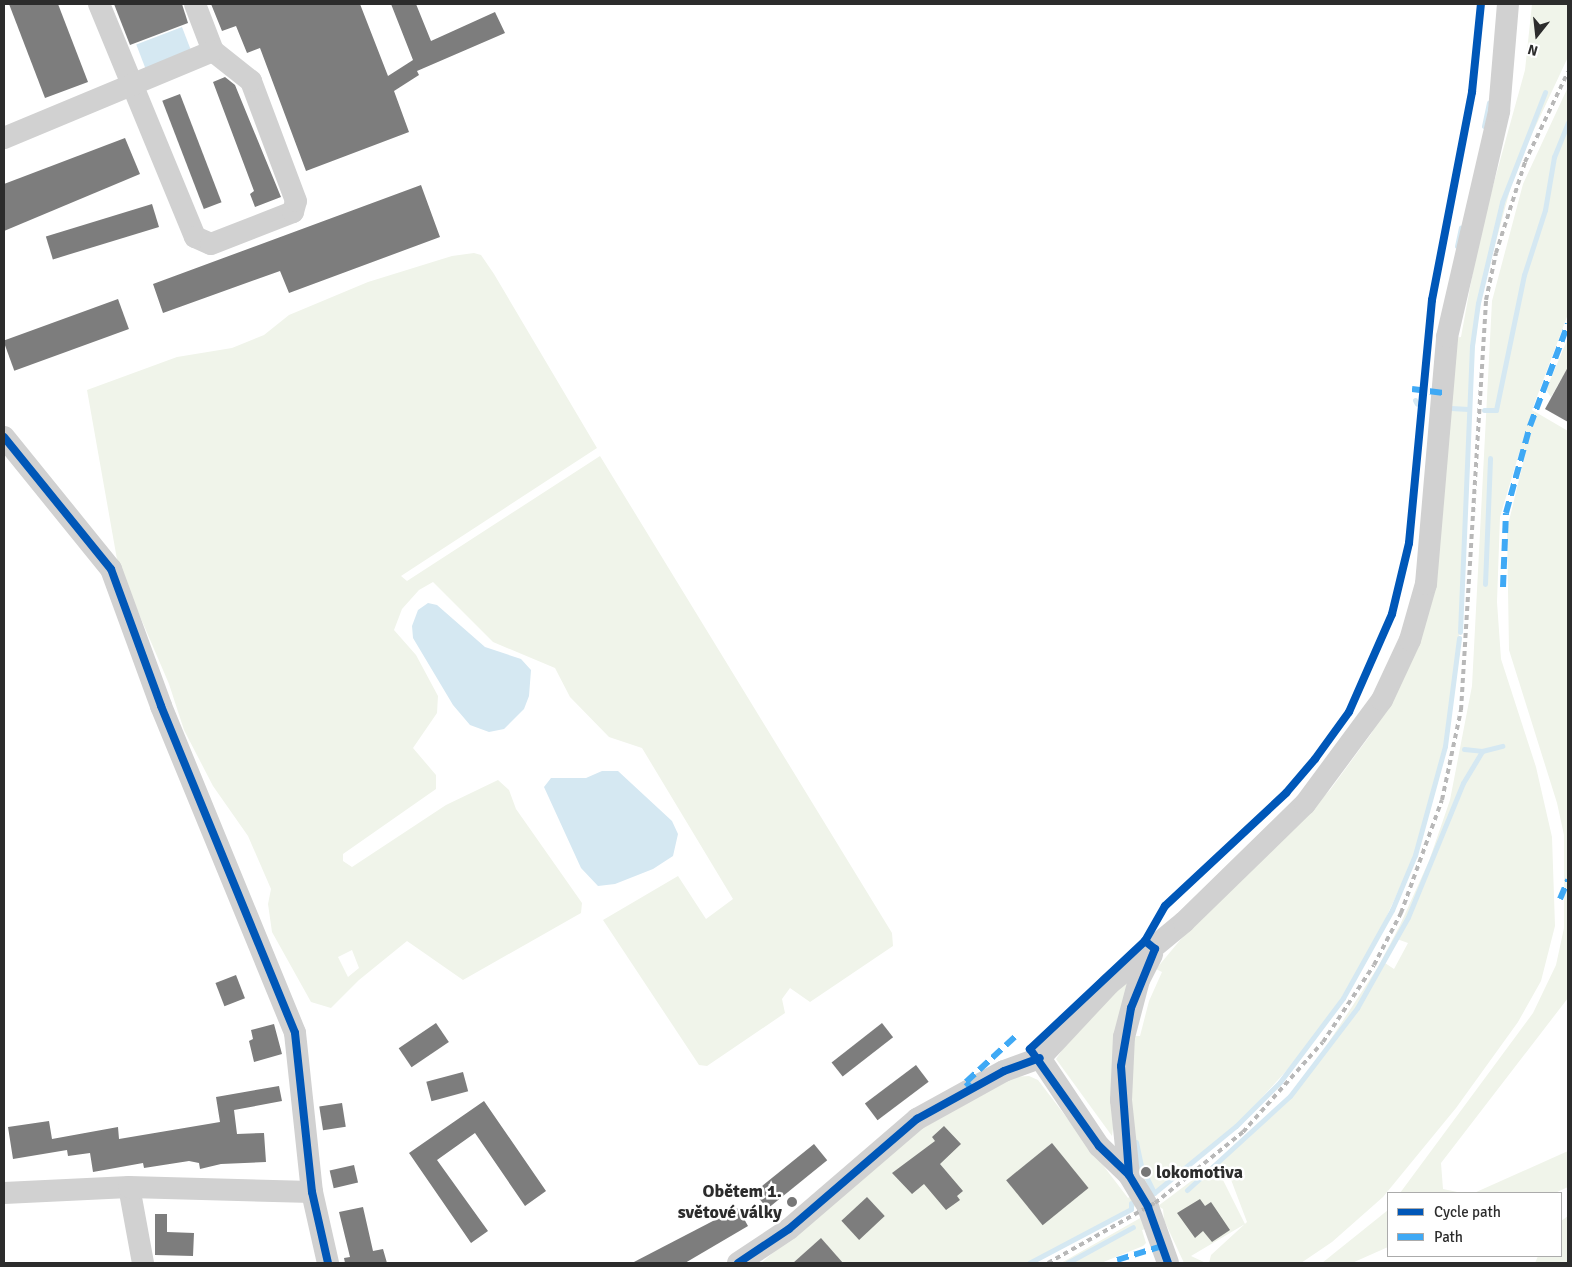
<!DOCTYPE html>
<meta charset="utf-8">
<style>
body{margin:0}
#map{position:relative;width:1572px;height:1267px;overflow:hidden;background:#fff;font-family:Signika,sans-serif}
div>[style]{position:absolute}
[style*='--x']{left:calc(var(--x)*1px);top:calc(var(--y)*1px);width:calc(var(--w)*1px);rotate:calc(var(--a)*1deg)}
.green>*{inset:0;background:#f0f4ea}
.water>*{inset:0;background:#d5e8f2;transform-origin:0 0}
.stream>*{height:5px;margin:-2.5px;padding:0 2.5px;transform-origin:2.5px;border-radius:2.5px;background:#d5e8f2}
.building>*{inset:0;background:#7d7d7d;transform-origin:0 0}
.minor>*{height:22px;margin:-11px;padding:0 11px;transform-origin:11px;border-radius:11px;background:#d1d1d1}
.rail>*{height:4px;margin-top:-2px;transform-origin:0;background:repeating-linear-gradient(90deg,#b8b8b8 0 5px,transparent 0 9px)}
.quiet>*{height:6px;margin-top:-3px;transform-origin:0;background:repeating-linear-gradient(90deg,#3fa9f5 0 12px,transparent 0 18px)}
.cycleway>*{height:8px;margin:-4px;padding:0 4px;transform-origin:4px;border-radius:4px;background:#0057b8}
.dots>*{width:14px;height:14px;translate:-50% -50%;box-sizing:border-box;border:2px solid #fff;border-radius:50%}
span{translate:-50% -50%;white-space:nowrap;text-align:center;line-height:1.15;-webkit-text-stroke:5px #fff;paint-order:stroke}
.poi-label{font-size:18px;color:#2c2c2c;font-weight:700}
.left{translate:0 -50%;text-align:left}
.right{translate:-100% -50%;text-align:right}
.frame{position:absolute;inset:0;border:5px solid #2c2c2c;pointer-events:none}
.legend{position:absolute;left:1387px;top:1192px;width:175px;height:65px;box-sizing:border-box;background:#fff;border:1px solid #ababab;margin:0;padding:6px 9px;list-style:none;font-size:15px;color:#2c2c2c}
.legend li{display:flex;align-items:center;gap:10px;height:25px}
.legend b{width:25px;border:1px solid #ababab}
.north{position:absolute;left:1512px;top:10px;width:50px;height:50px;-webkit-text-stroke:4px #fff;paint-order:stroke;rotate:196deg;font-size:14px;font-weight:700;line-height:20px;text-align:center;color:#2c2c2c}
.north::after{content:'';display:block;margin:auto;width:18px;height:22px;background:#2c2c2c;clip-path:polygon(50% 0,100% 100%,50% 72%,0 100%)}
</style>
<div id="map">
<div class="green">
<div style="clip-path:polygon(1532px 4px,1568px 4px,1568px 57px,1516px 168px,1481px 296px,1474px 353px,1459px 638px,1445px 746px,1415px 855px,1366px 961px,1308px 1047px,1236px 1126px,1151px 1196px,1138px 1169px,1132px 1140px,1130px 1036px,1140px 1036px,1149px 1001px,1162px 972px,1156px 969px,1196px 921px,1330px 790px,1371px 734px,1410px 660px,1455px 338px,1461px 337px,1480px 233px,1525px 70px)"></div>
<div style="clip-path:polygon(evenodd,1568px 87px,1568px 314px,1532px 410px,1568px 431px,1568px 998px,1441px 1163px,1443px 1189px,1462px 1193px,1400px 1193px,1533px 1013px,1556px 965px,1564px 928px,1564px 835px,1557px 803px,1509px 650px,1507px 529px,1525px 455px,1520px 450px,1500px 517px,1497px 602px,1501px 659px,1536px 767px,1552px 837px,1555px 926px,1541px 981px,1518px 1022px,1456px 1108px,1383px 1197px,1332px 1242px,1301px 1263px,1209px 1263px,1211px 1255px,1247px 1222px,1230px 1177px,1222px 1178px,1245px 1224px,1191px 1256px,1206px 1263px,1184px 1263px,1164px 1220px,1163px 1209px,1158px 1206px,1247px 1139px,1290px 1096px,1323px 1051px,1378px 967px,1400px 925px,1429px 861px,1450px 800px,1472px 686px,1492px 301px,1523px 184px,1568px 87px,1397px 939px,1408px 943px,1394px 969px,1385px 963px,1397px 939px)"></div>
<div style="clip-path:polygon(evenodd,474px 253px,481px 255px,494px 274px,597px 448px,401px 576px,407px 581px,600px 456px,892px 933px,893px 946px,810px 1002px,790px 988px,782px 999px,785px 1013px,707px 1066px,699px 1065px,603px 920px,678px 876px,706px 919px,733px 899px,642px 748px,609px 737px,570px 697px,555px 668px,493px 642px,433px 582px,419px 590px,402px 609px,394px 630px,416px 655px,438px 696px,437px 713px,413px 748px,436px 775px,436px 789px,343px 854px,343px 861px,352px 867px,446px 805px,498px 780px,509px 790px,516px 809px,582px 903px,581px 913px,463px 980px,407px 941px,359px 980px,331px 1008px,311px 1002px,272px 932px,268px 904px,271px 889px,248px 836px,213px 786px,184px 730px,169px 684px,118px 565px,87px 390px,177px 357px,232px 348px,264px 335px,289px 315px,368px 282px,452px 256px,474px 253px,352px 950px,359px 968px,348px 977px,338px 957px,352px 950px)"></div>
<div style="clip-path:polygon(1568px 338px,1568px 381px,1562px 378px,1551px 397px,1546px 390px)"></div>
<div style="clip-path:polygon(1131px 979px,1114px 1120px,1112px 1136px,1056px 1059px,1082px 1021px)"></div>
<div style="clip-path:polygon(1029px 1076px,1038px 1080px,1128px 1198px,1132px 1195px,1137px 1204px,1134px 1207px,1029px 1263px,761px 1263px,907px 1137px,1013px 1077px)"></div>
<div style="clip-path:polygon(1568px 1151px,1568px 1187px,1555px 1193px,1474px 1193px)"></div>
<div style="clip-path:polygon(1388px 1210px,1388px 1247px,1352px 1263px,1322px 1263px)"></div>
<div style="clip-path:polygon(1568px 1216px,1568px 1263px,1535px 1263px,1538px 1256px,1561px 1256px,1561px 1221px)"></div>
<div style="clip-path:polygon(1142px 1217px,1148px 1228px,1142px 1230px,1146px 1243px,1143px 1246px,1101px 1263px,1061px 1263px)"></div>
</div>
<div class="water">
<div style="left:182px;top:27px;width:26px;height:49px;rotate:69deg"></div>
<div style="clip-path:polygon(428px 603px,437px 605px,485px 647px,521px 659px,531px 670px,529px 696px,524px 709px,504px 729px,489px 732px,470px 725px,453px 705px,413px 638px,412px 626px,418px 610px)"></div>
<div style="clip-path:polygon(602px 771px,618px 771px,672px 821px,678px 834px,673px 856px,653px 869px,615px 884px,598px 886px,581px 868px,544px 787px,551px 778px,586px 778px)"></div>
</div>
<div class="stream">
<div style="--x:1484;--y:126;--w:24;--a:-78"></div>
<div style="--x:1457;--y:246;--w:19;--a:-78"></div>
<div style="--x:1415;--y:400;--w:4;--a:63"></div>
<div style="--x:1451;--y:408;--w:17;--a:3"></div>
<div style="--x:1484;--y:410;--w:12;--a:0"></div>
<div style="--x:1496;--y:410;--w:138;--a:-78.3"></div>
<div style="--x:1524;--y:275;--w:68;--a:-72.1"></div>
<div style="--x:1545;--y:210;--w:54;--a:-80.4"></div>
<div style="--x:1554;--y:157;--w:37;--a:-68"></div>
<div style="--x:1485;--y:584;--w:126;--a:-87.7"></div>
<div style="--x:1460;--y:632;--w:286;--a:-87.6"></div>
<div style="--x:1472;--y:346;--w:43;--a:-82.1"></div>
<div style="--x:1478;--y:303;--w:104;--a:-76.6"></div>
<div style="--x:1502;--y:202;--w:118;--a:-68.6"></div>
<div style="--x:1464;--y:749;--w:18;--a:6"></div>
<div style="--x:1482;--y:751;--w:21;--a:-14"></div>
<div style="--x:1136;--y:1142;--w:25;--a:78"></div>
<div style="--x:1141;--y:1166;--w:30;--a:64"></div>
<div style="--x:1154;--y:1193;--w:106;--a:-39.3"></div>
<div style="--x:1236;--y:1126;--w:62;--a:-45"></div>
<div style="--x:1280;--y:1082;--w:105;--a:-53.1"></div>
<div style="--x:1343;--y:998;--w:101;--a:-60.9"></div>
<div style="--x:1392;--y:910;--w:60;--a:-67.3"></div>
<div style="--x:1415;--y:855;--w:113;--a:-74.6"></div>
<div style="--x:1445;--y:746;--w:109;--a:-82.6"></div>
<div style="--x:1187;--y:1190;--w:139;--a:-42.4"></div>
<div style="--x:1290;--y:1096;--w:111;--a:-52.7"></div>
<div style="--x:1357;--y:1008;--w:104;--a:-60.7"></div>
<div style="--x:1408;--y:917;--w:145;--a:-67.7"></div>
<div style="--x:1463;--y:783;--w:37;--a:-59"></div>
<div style="--x:1029;--y:1263;--w:115;--a:-27.9"></div>
<div style="--x:1131;--y:1209;--w:6;--a:-90"></div>
<div style="--x:1067;--y:1263;--w:75;--a:-28.6"></div>
</div>
<div class="building">
<div style="clip-path:polygon(9px 4px,58px 4px,88px 82px,45px 98px)"></div>
<div style="clip-path:polygon(114px 4px,182px 4px,188px 23px,130px 45px)"></div>
<div style="clip-path:polygon(211px 4px,360px 4px,388px 76px,413px 60px,391px 4px,416px 4px,431px 41px,495px 12px,505px 33px,417px 71px,419px 75px,394px 91px,409px 132px,306px 171px,260px 48px,247px 53px,236px 26px,222px 31px)"></div>
<div style="clip-path:polygon(225px 77px,235px 85px,281px 197px,255px 207px,250px 194px,254px 191px,213px 82px)"></div>
<div style="left:180px;top:94px;width:116px;height:19px;rotate:69deg"></div>
<div style="clip-path:polygon(125px 138px,140px 174px,4px 231px,4px 184px)"></div>
<div style="clip-path:polygon(421px 185px,440px 237px,289px 293px,280px 271px,163px 313px,153px 284px)"></div>
<div style="left:152px;top:204px;width:24px;height:111px;rotate:73deg"></div>
<div style="left:118px;top:299px;width:32px;height:122px;rotate:70deg"></div>
<div style="clip-path:polygon(1568px 367px,1568px 422px,1545px 409px)"></div>
<div style="left:236px;top:975px;width:25px;height:22px;rotate:69deg"></div>
<div style="left:436px;top:1023px;width:23px;height:45px;rotate:56deg"></div>
<div style="left:882px;top:1023px;width:18px;height:64px;rotate:52deg"></div>
<div style="clip-path:polygon(274px 1024px,282px 1054px,254px 1062px,249px 1041px,253px 1039px,251px 1030px)"></div>
<div style="left:916px;top:1065px;width:21px;height:64px;rotate:53deg"></div>
<div style="left:463px;top:1072px;width:20px;height:38px;rotate:75deg"></div>
<div style="clip-path:polygon(279px 1086px,282px 1101px,234px 1110px,237px 1134px,264px 1133px,266px 1162px,221px 1164px,200px 1169px,199px 1163px,189px 1161px,144px 1168px,143px 1163px,93px 1172px,90px 1153px,68px 1156px,67px 1150px,13px 1159px,8px 1127px,49px 1121px,52px 1139px,118px 1127px,119px 1139px,220px 1122px,216px 1097px)"></div>
<div style="clip-path:polygon(484px 1101px,546px 1191px,525px 1206px,475px 1133px,437px 1160px,488px 1231px,471px 1243px,409px 1153px)"></div>
<div style="left:342px;top:1103px;width:24px;height:23px;rotate:81deg"></div>
<div style="clip-path:polygon(944px 1126px,961px 1144px,940px 1164px,963px 1191px,957px 1196px,960px 1200px,946px 1210px,924px 1184px,912px 1194px,892px 1173px,935px 1141px,932px 1137px)"></div>
<div style="left:1052px;top:1143px;width:58px;height:59px;rotate:51deg"></div>
<div style="left:814px;top:1144px;width:21px;height:77px;rotate:51deg"></div>
<div style="left:354px;top:1165px;width:18px;height:25px;rotate:77deg"></div>
<div style="left:867px;top:1197px;width:26px;height:35px;rotate:47deg"></div>
<div style="clip-path:polygon(1200px 1199px,1205px 1206px,1211px 1202px,1230px 1230px,1212px 1242px,1203px 1231px,1195px 1238px,1177px 1213px)"></div>
<div style="clip-path:polygon(363px 1207px,373px 1251px,383px 1249px,387px 1263px,345px 1263px,344px 1258px,350px 1257px,339px 1212px)"></div>
<div style="clip-path:polygon(738px 1208px,748px 1226px,685px 1263px,632px 1263px)"></div>
<div style="clip-path:polygon(155px 1214px,167px 1214px,167px 1232px,194px 1233px,193px 1256px,155px 1255px)"></div>
<div style="clip-path:polygon(821px 1238px,843px 1263px,793px 1263px)"></div>
</div>
<div class="minor">
<div style="--x:99;--y:4;--w:252;--a:67.6"></div>
<div style="--x:195;--y:237;--w:17;--a:24"></div>
<div style="--x:211;--y:244;--w:88;--a:-21.3"></div>
<div style="--x:293;--y:212;--w:11;--a:-75"></div>
<div style="--x:296;--y:201;--w:128;--a:-110.6"></div>
<div style="--x:251;--y:81;--w:48;--a:-141.7"></div>
<div style="--x:213;--y:51;--w:50;--a:-111"></div>
<div style="--x:4;--y:138;--w:226;--a:-22.6"></div>
<div style="--x:4;--y:437;--w:170;--a:51"></div>
<div style="--x:111;--y:569;--w:146;--a:69.9"></div>
<div style="--x:161;--y:706;--w:353;--a:67.7"></div>
<div style="--x:295;--y:1033;--w:160;--a:83.9"></div>
<div style="--x:312;--y:1192;--w:73;--a:77.3"></div>
<div style="--x:1040;--y:1058;--w:106;--a:56.2"></div>
<div style="--x:1099;--y:1146;--w:42;--a:44"></div>
<div style="--x:1129;--y:1175;--w:37;--a:59"></div>
<div style="--x:1148;--y:1207;--w:59;--a:70.3"></div>
<div style="--x:1129;--y:1175;--w:75;--a:-96.1"></div>
<div style="--x:1121;--y:1100;--w:63;--a:-87.3"></div>
<div style="--x:1124;--y:1037;--w:59;--a:-75.3"></div>
<div style="--x:1139;--y:980;--w:29;--a:-63"></div>
<div style="--x:4;--y:1193;--w:125;--a:-2.7"></div>
<div style="--x:143;--y:1263;--w:77;--a:-100.4"></div>
<div style="--x:129;--y:1187;--w:183;--a:1.6"></div>
<div style="--x:738;--y:1263;--w:61;--a:-33.7"></div>
<div style="--x:789;--y:1229;--w:169;--a:-40.7"></div>
<div style="--x:917;--y:1119;--w:99;--a:-28.9"></div>
<div style="--x:1004;--y:1071;--w:38;--a:-20"></div>
<div style="--x:1040;--y:1058;--w:101;--a:-47"></div>
<div style="--x:1109;--y:984;--w:97;--a:-39.6"></div>
<div style="--x:1184;--y:922;--w:169;--a:-44.3"></div>
<div style="--x:1305;--y:804;--w:129;--a:-53.5"></div>
<div style="--x:1382;--y:700;--w:66;--a:-65"></div>
<div style="--x:1410;--y:640;--w:58;--a:-74.1"></div>
<div style="--x:1426;--y:584;--w:248;--a:-85.1"></div>
<div style="--x:1447;--y:337;--w:232;--a:-77"></div>
<div style="--x:1499;--y:111;--w:107;--a:-85.2"></div>
</div>
<div class="rail">
<div style="--x:1048;--y:1263;--w:123;--a:-29.3"></div>
<div style="--x:1155;--y:1203;--w:113;--a:-38.9"></div>
<div style="--x:1243;--y:1132;--w:120;--a:-48.4"></div>
<div style="--x:1323;--y:1042;--w:92;--a:-56.5"></div>
<div style="--x:1374;--y:965;--w:59;--a:-62.6"></div>
<div style="--x:1401;--y:913;--w:120;--a:-70.1"></div>
<div style="--x:1442;--y:800;--w:92;--a:-78.1"></div>
<div style="--x:1461;--y:710;--w:411;--a:-86.5"></div>
<div style="--x:1486;--y:300;--w:48;--a:-78"></div>
<div style="--x:1496;--y:253;--w:96;--a:-72.3"></div>
<div style="--x:1525;--y:162;--w:100;--a:-64.5"></div>
</div>
<div class="quiet">
<div style="--x:1412;--y:389;--w:32;--a:7"></div>
<div style="--x:1503;--y:587;--w:74;--a:-87.7"></div>
<div style="--x:1506;--y:513;--w:90;--a:-74.6"></div>
<div style="--x:1530;--y:426;--w:109;--a:-69.6"></div>
<div style="--x:1560;--y:899;--w:21;--a:-67"></div>
<div style="--x:972;--y:1089;--w:9;--a:-131"></div>
<div style="--x:966;--y:1082;--w:69;--a:-42.7"></div>
<div style="--x:1117;--y:1260;--w:47;--a:-17.3"></div>
</div>
<div class="cycleway">
<div style="--x:4;--y:437;--w:170;--a:51"></div>
<div style="--x:111;--y:569;--w:146;--a:69.9"></div>
<div style="--x:161;--y:706;--w:353;--a:67.7"></div>
<div style="--x:295;--y:1033;--w:160;--a:83.9"></div>
<div style="--x:312;--y:1192;--w:73;--a:77.3"></div>
<div style="--x:1145;--y:941;--w:158;--a:136.8"></div>
<div style="--x:1030;--y:1049;--w:119;--a:54.6"></div>
<div style="--x:1099;--y:1146;--w:42;--a:44"></div>
<div style="--x:1129;--y:1175;--w:37;--a:59"></div>
<div style="--x:1148;--y:1207;--w:59;--a:70.3"></div>
<div style="--x:1129;--y:1175;--w:109;--a:-94.2"></div>
<div style="--x:1121;--y:1066;--w:59;--a:-80.2"></div>
<div style="--x:1131;--y:1008;--w:64;--a:-67.9"></div>
<div style="--x:1155;--y:949;--w:13;--a:-141"></div>
<div style="--x:1145;--y:941;--w:40;--a:-60.3"></div>
<div style="--x:1165;--y:906;--w:166;--a:-43"></div>
<div style="--x:1286;--y:793;--w:45;--a:-49.5"></div>
<div style="--x:1315;--y:759;--w:58;--a:-54.1"></div>
<div style="--x:1349;--y:712;--w:107;--a:-66.3"></div>
<div style="--x:1392;--y:614;--w:73;--a:-76.5"></div>
<div style="--x:1409;--y:543;--w:244;--a:-84.6"></div>
<div style="--x:1432;--y:300;--w:212;--a:-79.1"></div>
<div style="--x:1472;--y:92;--w:88;--a:-84.2"></div>
<div style="--x:738;--y:1263;--w:61;--a:-33.7"></div>
<div style="--x:789;--y:1229;--w:169;--a:-40.7"></div>
<div style="--x:917;--y:1119;--w:99;--a:-28.9"></div>
<div style="--x:1004;--y:1071;--w:38;--a:-20"></div>
</div>
<div class="dots">
<div style="left:1146px;top:1172px;background:#767676"></div>
<div style="left:792px;top:1202px;background:#767676"></div>
</div>
<div class="poi-label">
<span class="left" style="left:1156px;top:1172px">lokomotiva</span>
<span class="right" style="left:782px;top:1202px">Obětem 1.<br>světové války</span>
</div>
<div class="frame"></div>
<ul class="legend">
<li><b style="height:6px;background:#0057b8"></b>Cycle path</li>
<li><b style="height:6px;background:#3fa9f5"></b>Path</li>
</ul>
<div class="north">N</div>
</div>
